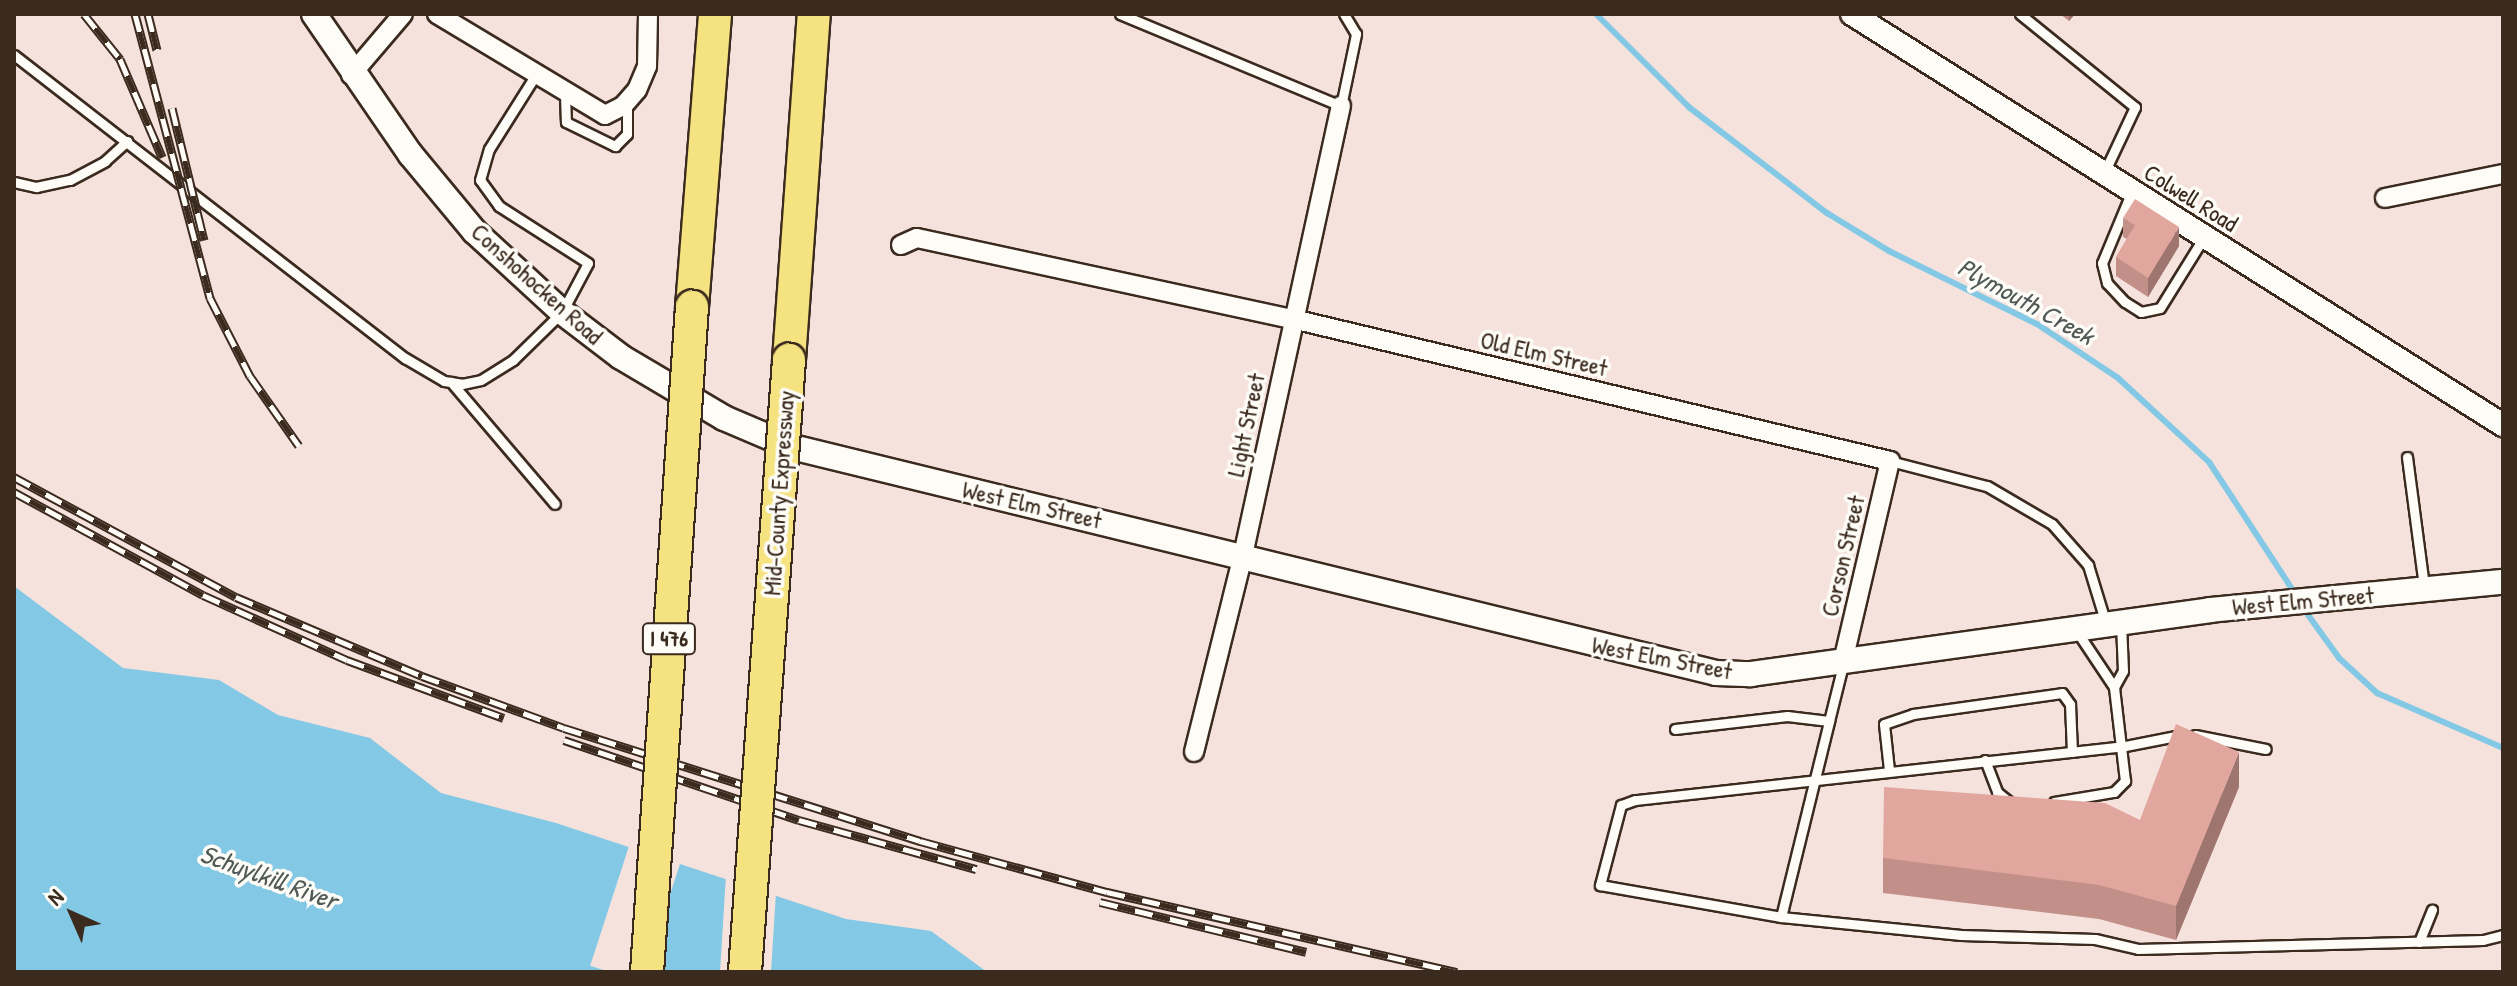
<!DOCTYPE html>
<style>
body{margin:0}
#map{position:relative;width:2517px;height:986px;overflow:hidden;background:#f5e2dd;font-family:"Patrick Hand",sans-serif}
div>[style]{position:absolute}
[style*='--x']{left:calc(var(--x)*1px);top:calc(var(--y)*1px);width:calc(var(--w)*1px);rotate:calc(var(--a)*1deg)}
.water>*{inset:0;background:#83c8e4}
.pier>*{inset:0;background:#f5e2dd;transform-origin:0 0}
.stream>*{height:6px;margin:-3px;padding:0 3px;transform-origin:3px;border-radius:3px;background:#83c8e4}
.roads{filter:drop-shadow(2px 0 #3b2a1e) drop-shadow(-2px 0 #3b2a1e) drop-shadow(0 2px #3b2a1e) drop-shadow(0 -2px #3b2a1e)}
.service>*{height:9px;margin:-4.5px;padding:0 4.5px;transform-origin:4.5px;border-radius:4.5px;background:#fdfcf7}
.minor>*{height:18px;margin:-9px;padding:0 9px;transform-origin:9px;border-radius:9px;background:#fdfcf7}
.tertiary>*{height:22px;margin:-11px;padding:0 11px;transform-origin:11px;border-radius:11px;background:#fdfcf7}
.secondary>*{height:24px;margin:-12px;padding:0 12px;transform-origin:12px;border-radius:12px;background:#fdfcf7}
.motorway>*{height:32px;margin:-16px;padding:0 16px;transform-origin:16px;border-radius:16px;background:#f5e381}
.rail>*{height:9px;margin-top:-4.5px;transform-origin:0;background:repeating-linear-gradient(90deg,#fdfcf7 0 18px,#3b2a1e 0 36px);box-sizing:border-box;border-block:2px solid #3b2a1e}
.bridges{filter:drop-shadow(2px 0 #3b2a1e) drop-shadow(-2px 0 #3b2a1e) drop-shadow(0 2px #3b2a1e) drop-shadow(0 -2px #3b2a1e)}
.motorway-bridge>*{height:32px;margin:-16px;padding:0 16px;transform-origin:16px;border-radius:16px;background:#f5e381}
.wall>*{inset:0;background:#c29089}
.shaded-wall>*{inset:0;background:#9e756f}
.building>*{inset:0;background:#e1a79f}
span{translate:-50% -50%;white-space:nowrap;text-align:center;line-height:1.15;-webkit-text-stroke:7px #fdfcf7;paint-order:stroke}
.shield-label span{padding:2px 6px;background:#fdfcf7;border:2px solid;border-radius:6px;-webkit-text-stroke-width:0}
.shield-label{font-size:22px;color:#3b2a1e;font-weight:700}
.street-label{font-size:24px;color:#3b2a1e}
.water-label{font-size:26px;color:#515959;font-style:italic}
.frame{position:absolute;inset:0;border:16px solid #3b2a1e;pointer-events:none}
.north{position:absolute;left:32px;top:874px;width:80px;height:80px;-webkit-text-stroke:6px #fdfcf7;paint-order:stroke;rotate:315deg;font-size:22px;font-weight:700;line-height:32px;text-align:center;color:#3b2a1e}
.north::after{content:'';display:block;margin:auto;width:28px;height:36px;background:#3b2a1e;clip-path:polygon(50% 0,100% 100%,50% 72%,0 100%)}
</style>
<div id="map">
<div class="water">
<div style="clip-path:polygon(14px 586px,123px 668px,219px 680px,278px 715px,370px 738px,441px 793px,556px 823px,846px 919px,931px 931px,987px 972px,14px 972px)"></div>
</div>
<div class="pier">
<div style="left:630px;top:843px;width:54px;height:129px;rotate:18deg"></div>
<div style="clip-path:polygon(726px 875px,776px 892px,771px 972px,720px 972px)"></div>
</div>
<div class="stream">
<div style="--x:1596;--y:14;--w:133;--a:45"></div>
<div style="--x:1690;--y:108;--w:173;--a:37.5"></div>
<div style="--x:1827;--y:213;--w:73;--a:31.5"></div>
<div style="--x:1889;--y:251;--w:165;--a:26.3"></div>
<div style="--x:2037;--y:324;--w:97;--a:33.7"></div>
<div style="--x:2118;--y:378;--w:124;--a:42.7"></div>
<div style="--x:2209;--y:462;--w:159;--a:56.8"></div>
<div style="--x:2303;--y:608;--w:62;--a:54.2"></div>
<div style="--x:2339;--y:658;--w:52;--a:42.6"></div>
<div style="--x:2377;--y:693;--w:137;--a:23.6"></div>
</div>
<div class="roads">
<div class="service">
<div style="--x:1120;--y:14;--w:239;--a:22.6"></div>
<div style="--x:1341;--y:106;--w:74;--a:-78.2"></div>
<div style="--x:1356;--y:34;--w:23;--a:-121"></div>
<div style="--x:2020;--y:14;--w:148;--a:39"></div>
<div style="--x:2135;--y:107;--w:73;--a:115.2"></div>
<div style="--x:14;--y:55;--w:495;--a:37.8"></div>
<div style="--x:405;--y:358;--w:45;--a:30.5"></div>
<div style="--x:444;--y:381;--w:18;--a:9"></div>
<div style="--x:462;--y:384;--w:19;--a:-12"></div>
<div style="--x:481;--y:380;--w:38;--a:-32"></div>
<div style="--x:513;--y:360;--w:69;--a:-44.4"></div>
<div style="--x:562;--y:312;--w:55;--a:-62"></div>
<div style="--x:588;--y:263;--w:106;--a:-147.4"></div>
<div style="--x:499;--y:206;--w:32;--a:-126"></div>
<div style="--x:480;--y:180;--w:32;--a:-74"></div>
<div style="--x:489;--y:149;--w:86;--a:-57.8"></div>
<div style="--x:565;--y:95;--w:27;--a:88"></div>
<div style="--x:566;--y:122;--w:55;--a:26.1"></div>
<div style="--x:615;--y:146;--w:17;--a:-45"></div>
<div style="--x:627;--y:134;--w:32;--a:-90"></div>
<div style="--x:14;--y:182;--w:23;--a:13"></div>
<div style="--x:36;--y:187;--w:35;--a:-12"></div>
<div style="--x:70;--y:180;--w:40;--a:-28"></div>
<div style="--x:105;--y:161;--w:30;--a:-42"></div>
<div style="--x:2132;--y:191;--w:78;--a:112.6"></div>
<div style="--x:2102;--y:263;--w:21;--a:76"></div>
<div style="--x:2107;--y:283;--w:26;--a:47"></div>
<div style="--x:2125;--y:302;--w:19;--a:32"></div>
<div style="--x:2141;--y:312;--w:19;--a:-12"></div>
<div style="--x:2160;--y:308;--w:84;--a:-58.2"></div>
<div style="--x:451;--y:382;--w:160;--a:49.6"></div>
<div style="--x:2407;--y:457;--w:131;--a:82.5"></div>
<div style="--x:1890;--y:461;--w:100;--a:14.5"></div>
<div style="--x:1987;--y:486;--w:75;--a:30.3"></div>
<div style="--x:2052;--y:524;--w:55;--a:48.7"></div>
<div style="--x:2088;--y:565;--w:62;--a:73"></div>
<div style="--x:2114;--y:687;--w:18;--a:-61"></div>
<div style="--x:2123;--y:671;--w:47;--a:-92.4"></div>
<div style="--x:1675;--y:729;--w:113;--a:-6.6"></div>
<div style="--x:1787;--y:716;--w:42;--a:6.8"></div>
<div style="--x:1829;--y:721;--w:58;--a:-76"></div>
<div style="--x:2181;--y:735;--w:57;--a:168.9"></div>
<div style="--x:2125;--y:746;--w:493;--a:173.7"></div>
<div style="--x:1635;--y:800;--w:15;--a:160"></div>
<div style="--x:1621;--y:805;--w:83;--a:104.7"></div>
<div style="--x:1600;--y:885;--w:184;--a:10"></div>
<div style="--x:1781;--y:917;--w:181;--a:5.7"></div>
<div style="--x:1961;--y:935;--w:134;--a:1.7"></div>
<div style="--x:2095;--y:939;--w:44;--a:13.1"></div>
<div style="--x:2138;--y:949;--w:345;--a:-1.5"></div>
<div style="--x:2483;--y:940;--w:21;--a:-14"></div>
<div style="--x:2195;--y:735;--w:72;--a:11.2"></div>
<div style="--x:1985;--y:760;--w:34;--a:69"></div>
<div style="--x:1997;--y:792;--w:14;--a:39"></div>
<div style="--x:1889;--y:770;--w:46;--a:-96.2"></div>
<div style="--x:1884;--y:724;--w:31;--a:-19"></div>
<div style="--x:1913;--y:714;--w:150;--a:-8"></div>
<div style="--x:2062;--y:693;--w:14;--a:54"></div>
<div style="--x:2070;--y:704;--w:48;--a:87.6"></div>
<div style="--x:2054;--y:802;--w:61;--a:-9.5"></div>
<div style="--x:2114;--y:792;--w:16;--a:-45"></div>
<div style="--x:2125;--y:781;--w:95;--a:-96.7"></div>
<div style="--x:2114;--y:687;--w:65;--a:-123.7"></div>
<div style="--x:1781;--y:917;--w:202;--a:-76.2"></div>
<div style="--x:2419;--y:942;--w:35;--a:-68"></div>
</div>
<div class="minor">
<div style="--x:437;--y:14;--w:196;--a:31"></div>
<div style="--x:605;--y:115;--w:20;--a:-27"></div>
<div style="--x:623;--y:106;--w:21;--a:-49"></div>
<div style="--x:637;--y:90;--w:26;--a:-67"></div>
<div style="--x:647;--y:66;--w:52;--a:-88.9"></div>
<div style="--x:351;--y:75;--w:80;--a:-49.6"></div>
<div style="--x:2385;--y:198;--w:120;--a:-11.5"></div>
<div style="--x:901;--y:245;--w:17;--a:-24"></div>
<div style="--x:917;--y:238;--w:385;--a:12.2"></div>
<div style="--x:1293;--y:319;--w:614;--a:13.38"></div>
<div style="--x:1890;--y:461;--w:206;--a:103.2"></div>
<div style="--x:1194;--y:752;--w:203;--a:-76"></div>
<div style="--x:1243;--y:555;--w:460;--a:-77.7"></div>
</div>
<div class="tertiary">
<div style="--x:1852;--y:14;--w:770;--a:32.27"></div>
</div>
<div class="secondary">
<div style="--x:314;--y:14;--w:171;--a:55.5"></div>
<div style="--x:411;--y:155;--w:99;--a:50.3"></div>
<div style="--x:474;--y:231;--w:120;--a:42.6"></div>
<div style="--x:562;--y:312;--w:74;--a:37.3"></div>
<div style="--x:621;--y:357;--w:120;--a:30.6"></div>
<div style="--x:724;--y:418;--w:74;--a:23.1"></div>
<div style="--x:792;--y:447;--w:951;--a:13.74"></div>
<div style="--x:1716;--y:673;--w:35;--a:2"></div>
<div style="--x:1751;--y:674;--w:463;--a:-7.9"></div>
<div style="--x:2210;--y:610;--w:294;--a:-5.5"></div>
</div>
<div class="motorway">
<div style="--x:692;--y:307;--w:294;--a:-85.5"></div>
<div style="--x:789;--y:360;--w:347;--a:-85.9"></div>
</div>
</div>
<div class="rail">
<div style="--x:84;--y:14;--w:58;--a:51.3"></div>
<div style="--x:120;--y:59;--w:107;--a:66.8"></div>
<div style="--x:135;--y:14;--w:294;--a:75.2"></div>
<div style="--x:210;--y:298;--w:88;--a:62.9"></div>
<div style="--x:250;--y:376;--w:85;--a:55"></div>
<div style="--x:148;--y:14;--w:37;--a:76"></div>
<div style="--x:172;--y:108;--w:136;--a:76.4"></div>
<div style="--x:14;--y:477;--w:252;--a:28.4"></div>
<div style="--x:236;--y:597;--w:202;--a:23"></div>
<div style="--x:422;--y:676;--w:151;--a:20.1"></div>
<div style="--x:564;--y:728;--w:374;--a:17.6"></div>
<div style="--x:920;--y:841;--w:194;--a:15.3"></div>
<div style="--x:1107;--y:892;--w:359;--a:12.9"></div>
<div style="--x:14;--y:492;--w:215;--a:28.6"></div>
<div style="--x:203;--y:595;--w:158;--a:24.3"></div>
<div style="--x:347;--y:660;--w:167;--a:20.3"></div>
<div style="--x:564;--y:740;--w:248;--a:18.8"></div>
<div style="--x:799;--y:820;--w:184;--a:15.5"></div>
<div style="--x:1100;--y:902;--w:212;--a:13.6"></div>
</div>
<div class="bridges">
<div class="motorway-bridge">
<div style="--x:647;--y:972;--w:667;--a:-86.13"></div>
<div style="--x:745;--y:972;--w:614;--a:-85.89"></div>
</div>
</div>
<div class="wall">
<div style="clip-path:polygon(2060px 14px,2075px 14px,2069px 21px)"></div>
<div style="clip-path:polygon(2123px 218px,2179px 246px,2148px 297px,2116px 276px,2116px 257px,2127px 239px,2123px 237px)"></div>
<div style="clip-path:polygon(2239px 787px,2176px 940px,2099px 919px,1883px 893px,1883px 858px,2140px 820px)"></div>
</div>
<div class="shaded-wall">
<div style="clip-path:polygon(2069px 14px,2075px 14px,2069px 21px)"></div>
<div style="clip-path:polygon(2179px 227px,2179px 246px,2148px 297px,2148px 278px)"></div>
<div style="clip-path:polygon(2239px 752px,2239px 787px,2176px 940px,2176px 906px)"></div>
</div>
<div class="building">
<div style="clip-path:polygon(2135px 199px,2179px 227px,2148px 278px,2116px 257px,2135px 225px,2123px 218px)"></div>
<div style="clip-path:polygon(2176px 724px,2239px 752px,2176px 906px,2099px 885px,1883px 858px,1884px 787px,2105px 803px,2140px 820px)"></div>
</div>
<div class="shield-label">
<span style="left:669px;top:639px">I 476</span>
</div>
<div class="street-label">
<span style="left:2191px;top:198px;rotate:32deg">Colwell Road</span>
<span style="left:537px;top:284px;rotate:42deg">Conshohocken Road</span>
<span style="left:1544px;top:354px;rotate:13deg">Old Elm Street</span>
<span style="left:1246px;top:425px;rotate:-78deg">Light Street</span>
<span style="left:779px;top:493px;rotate:-86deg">Mid-County Expressway</span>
<span style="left:1032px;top:505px;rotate:13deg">West Elm Street</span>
<span style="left:1843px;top:556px;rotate:-77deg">Corson Street</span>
<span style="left:2303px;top:601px;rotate:-5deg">West Elm Street</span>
<span style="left:1662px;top:658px;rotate:11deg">West Elm Street</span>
</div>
<div class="water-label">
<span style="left:2026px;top:301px;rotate:29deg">Plymouth Creek</span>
<span style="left:269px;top:877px;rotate:20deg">Schuylkill River</span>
</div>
<div class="frame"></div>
<div class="north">N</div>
</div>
